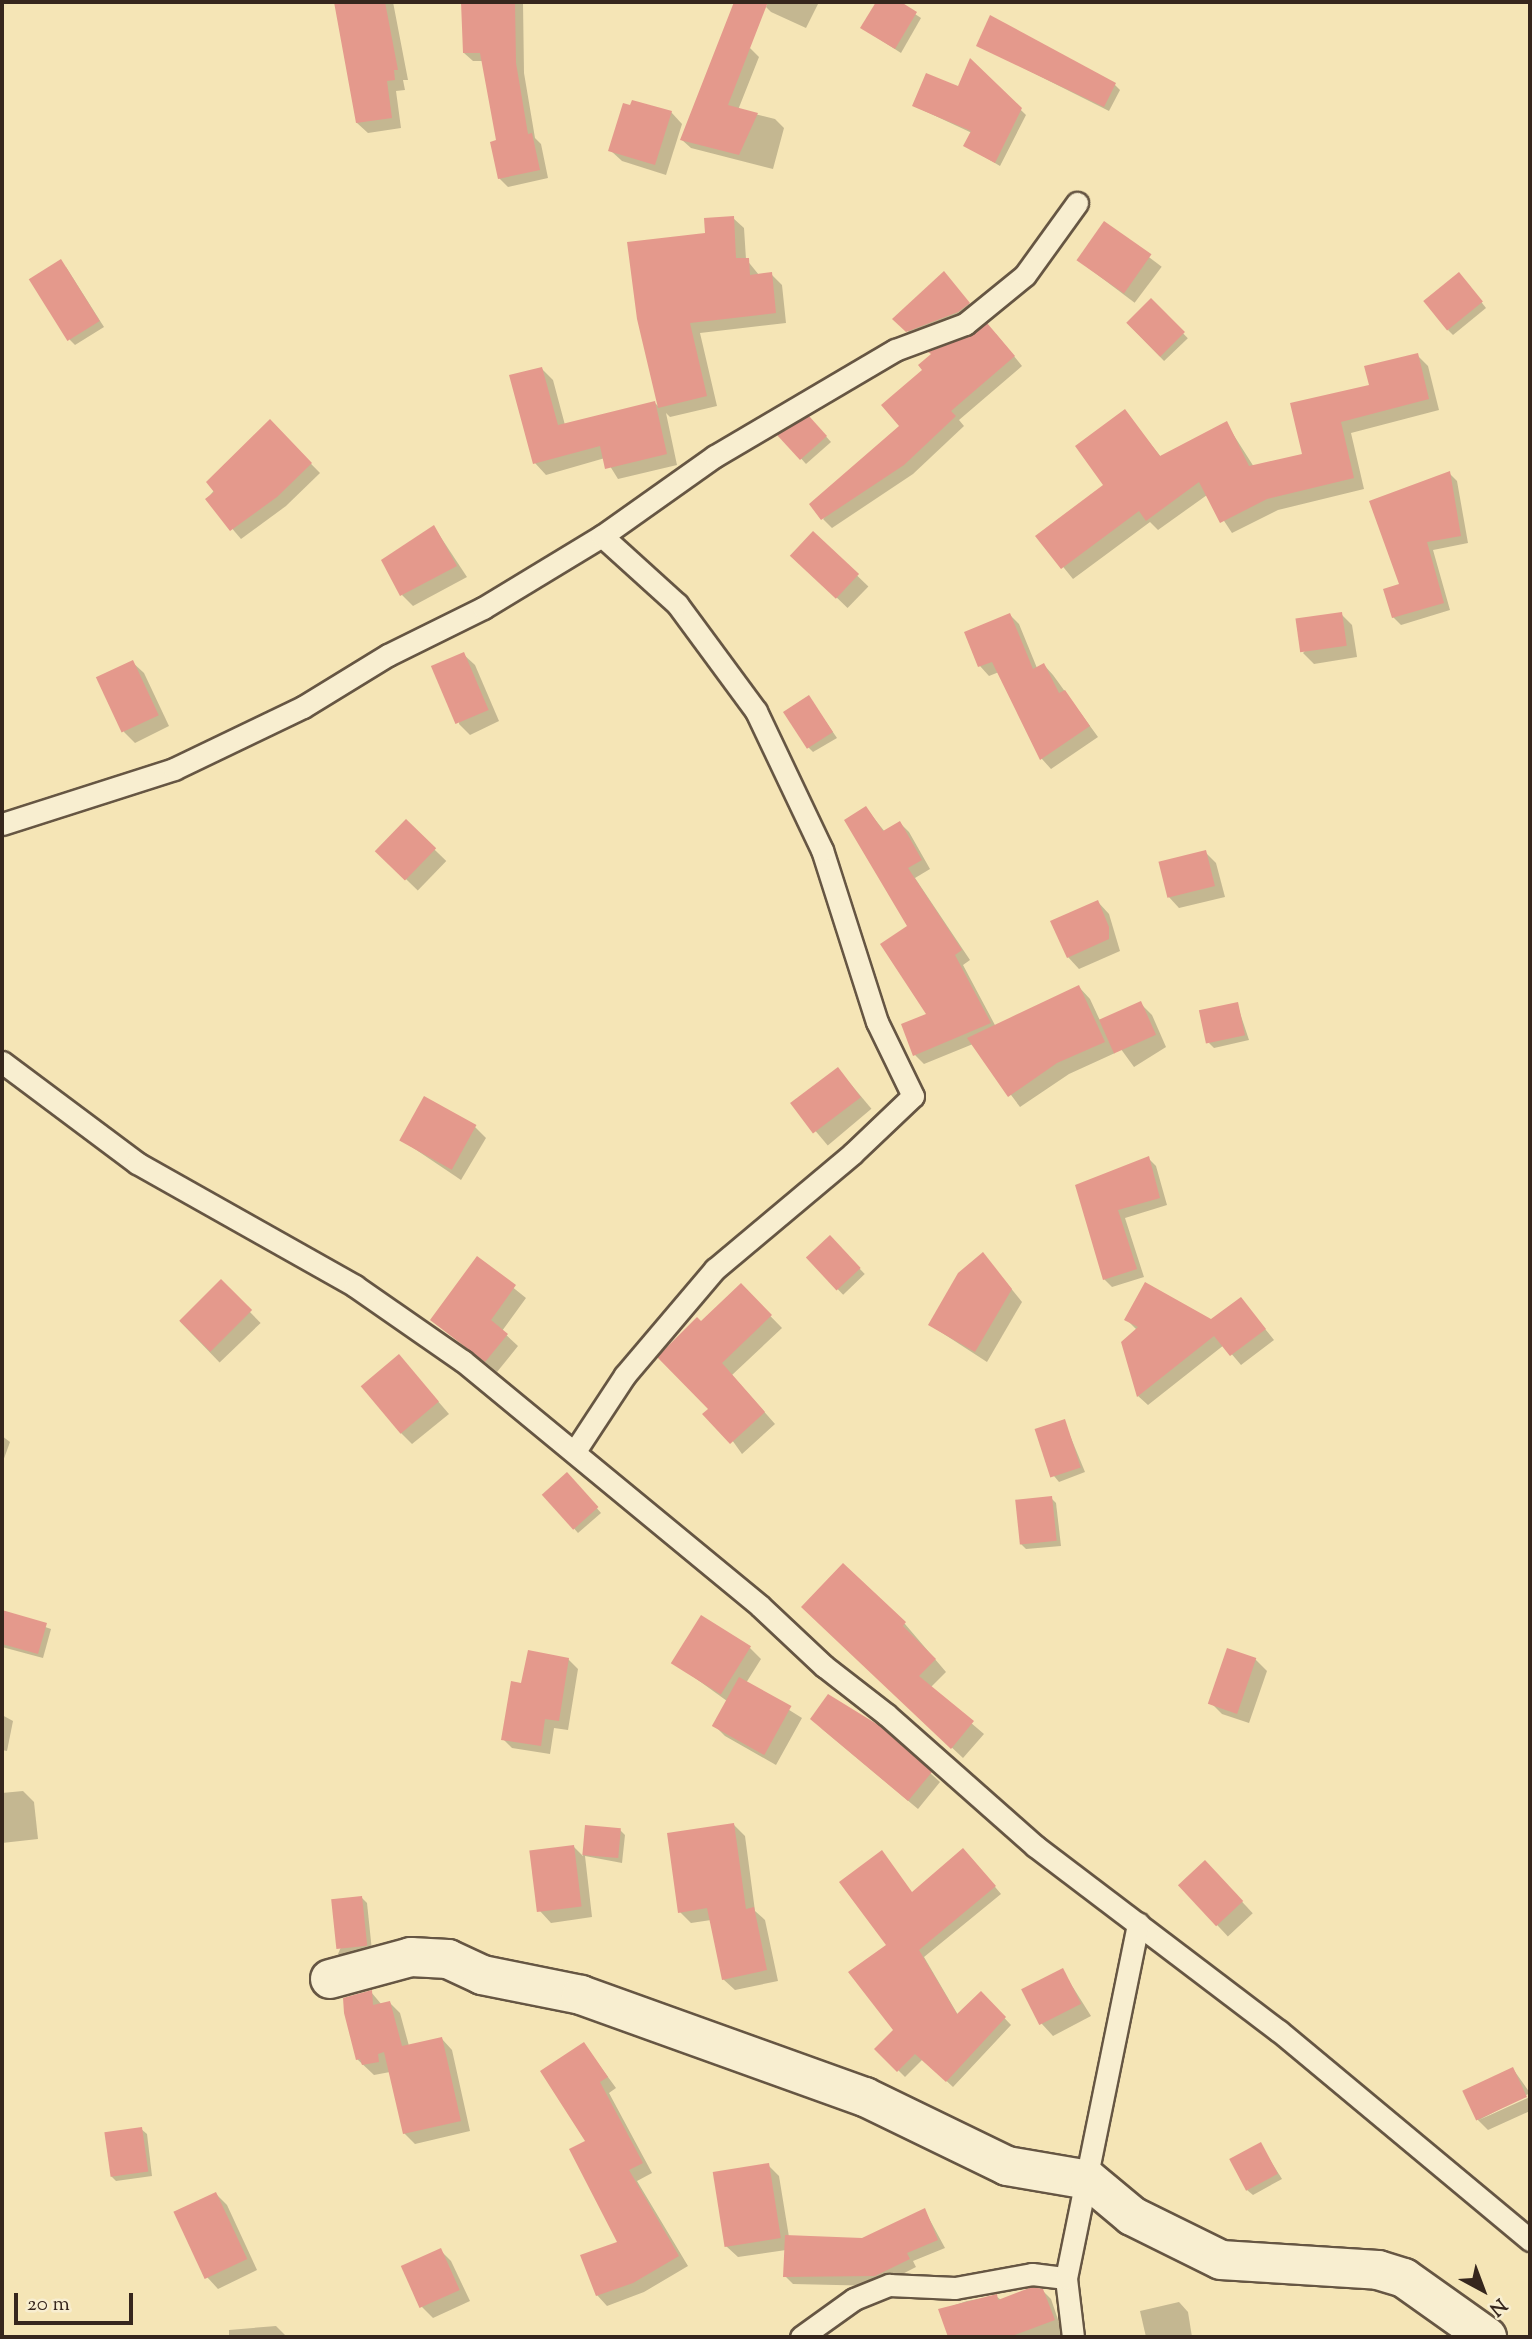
<!DOCTYPE html>
<style>
body{margin:0}
#map{position:relative;width:1532px;height:2339px;overflow:hidden;background:#f5e5b6;font-family:"Sorts Mill Goudy",serif}
div>[style]{position:absolute}
[style*='--x']{left:calc(var(--x)*1px);top:calc(var(--y)*1px);width:calc(var(--w)*1px);rotate:calc(var(--a)*1deg)}
.shadow>*{inset:0;background:#0003;transform-origin:0 0}
.building>*{inset:0;background:#e4998c;transform-origin:0 0}
.roads{filter:drop-shadow(2px 0 #665643) drop-shadow(-2px 0 #665643) drop-shadow(0 2px #665643) drop-shadow(0 -2px #665643)}
.service>*{height:21px;margin:-10.5px;padding:0 10.5px;transform-origin:10.5px;border-radius:10.5px;background:#f8eed0}
.minor>*{height:38px;margin:-19px;padding:0 19px;transform-origin:19px;border-radius:19px;background:#f8eed0}
span{translate:-50% -50%;white-space:nowrap;text-align:center;line-height:1.15;-webkit-text-stroke:5px #f8eed0;paint-order:stroke}
.frame{position:absolute;inset:0;border:4px solid #36261d;pointer-events:none}
.north{position:absolute;left:1448px;top:2255px;width:70px;height:70px;-webkit-text-stroke:5px #f8eed0;paint-order:stroke;rotate:139deg;font-size:19px;font-weight:700;line-height:28px;text-align:center;color:#36261d}
.north::after{content:'';display:block;margin:auto;width:24px;height:32px;background:#36261d;clip-path:polygon(50% 0,100% 100%,50% 72%,0 100%)}
.scale{position:absolute;left:14px;top:2293px;width:119px;height:32px;box-sizing:border-box;border:4px solid #36261d;border-top:0;padding-left:9px;font-size:21px;line-height:24px;white-space:nowrap;color:#36261d;-webkit-text-stroke:5px #f8eed0;paint-order:stroke}
</style>
<div id="map">
<div class="shadow">
<div style="clip-path:polygon(336px 2px,393px 2px,408px 80px,403px 80px,405px 90px,396px 91px,401px 128px,368px 133px,357px 123px)"></div>
<div style="clip-path:polygon(463px 2px,523px 2px,524px 73px,535px 138px,541px 144px,548px 178px,508px 187px,499px 178px,498px 142px,484px 61px,473px 61px,464px 53px)"></div>
<div style="clip-path:polygon(768px 2px,819px 2px,806px 28px,771px 12px,766px 7px)"></div>
<div style="clip-path:polygon(878px 2px,897px 2px,921px 18px,901px 53px,862px 28px)"></div>
<div style="clip-path:polygon(978px 45px,1115px 85px,1120px 90px,1109px 111px)"></div>
<div style="clip-path:polygon(750px 48px,759px 57px,738px 110px,775px 119px,784px 128px,773px 169px,691px 148px,682px 140px)"></div>
<div style="clip-path:polygon(971px 61px,1026px 115px,1000px 166px,966px 146px,972px 133px,914px 106px,959px 88px)"></div>
<div style="clip-path:polygon(671px 112px,682px 124px,666px 175px,622px 161px,610px 150px)"></div>
<div style="clip-path:polygon(733px 218px,744px 228px,746px 259px,759px 275px,771px 274px,782px 285px,786px 323px,700px 333px,717px 406px,670px 417px,666px 413px,677px 465px,618px 479px,605px 458px,546px 475px,535px 463px,542px 369px,553px 380px,565px 425px,655px 403px,659px 407px,706px 235px)"></div>
<div style="left:1105px;top:224px;width:71px;height:45px;rotate:37deg"></div>
<div style="clip-path:polygon(66px 267px,104px 327px,75px 345px,70px 340px)"></div>
<div style="clip-path:polygon(949px 279px,974px 309px,913px 336px,895px 319px)"></div>
<div style="clip-path:polygon(1464px 280px,1486px 308px,1453px 335px,1448px 330px)"></div>
<div style="left:1151px;top:300px;width:53px;height:33px;rotate:46deg"></div>
<div style="clip-path:polygon(996px 334px,1022px 366px,959px 420px,964px 426px,913px 474px,832px 528px,823px 519px,901px 426px,925px 370px)"></div>
<div style="clip-path:polygon(1417px 355px,1428px 366px,1439px 410px,1351px 433px,1364px 489px,1278px 510px,1232px 533px,1207px 495px,1158px 530px,1150px 522px,1073px 579px,1038px 536px,1105px 485px,1124px 411px,1161px 457px,1226px 423px,1254px 467px,1304px 456px,1371px 386px)"></div>
<div style="clip-path:polygon(270px 422px,320px 473px,286px 506px,241px 539px,207px 499px)"></div>
<div style="clip-path:polygon(814px 423px,831px 442px,806px 464px,780px 435px)"></div>
<div style="clip-path:polygon(1449px 473px,1457px 481px,1468px 543px,1433px 550px,1450px 610px,1401px 625px,1393px 617px,1402px 585px)"></div>
<div style="clip-path:polygon(434px 527px,467px 577px,413px 606px,402px 595px)"></div>
<div style="left:813px;top:533px;width:77px;height:30px;rotate:44deg"></div>
<div style="clip-path:polygon(1341px 614px,1352px 625px,1357px 657px,1314px 664px,1303px 653px)"></div>
<div style="clip-path:polygon(1010px 615px,1019px 624px,1037px 668px,1044px 665px,1053px 675px,1098px 737px,1051px 769px,1042px 759px,999px 672px,989px 676px,980px 666px,966px 633px)"></div>
<div style="clip-path:polygon(463px 654px,475px 665px,499px 721px,470px 735px,459px 724px)"></div>
<div style="clip-path:polygon(132px 662px,144px 673px,169px 726px,135px 743px,124px 732px)"></div>
<div style="clip-path:polygon(809px 697px,837px 738px,813px 752px,808px 747px)"></div>
<div style="clip-path:polygon(866px 808px,885px 832px,900px 823px,909px 832px,930px 869px,915px 878px,970px 960px,963px 965px,996px 1027px,1079px 987px,1090px 999px,1103px 1027px,1141px 1004px,1152px 1015px,1166px 1047px,1134px 1067px,1107px 1030px,1115px 1053px,1069px 1074px,1020px 1107px,973px 1044px,924px 1064px,915px 1055px,929px 1015px,909px 926px)"></div>
<div style="left:406px;top:822px;width:56px;height:41px;rotate:44deg"></div>
<div style="clip-path:polygon(1205px 852px,1216px 863px,1225px 897px,1179px 908px,1168px 896px)"></div>
<div style="clip-path:polygon(1098px 902px,1109px 914px,1120px 951px,1079px 969px,1068px 957px)"></div>
<div style="clip-path:polygon(1237px 1004px,1249px 1040px,1214px 1048px,1209px 1043px)"></div>
<div style="left:838px;top:1069px;width:52px;height:57px;rotate:50deg"></div>
<div style="clip-path:polygon(475px 1127px,486px 1138px,461px 1180px,400px 1139px)"></div>
<div style="clip-path:polygon(1148px 1158px,1156px 1166px,1167px 1205px,1125px 1218px,1144px 1277px,1112px 1287px,1104px 1279px,1077px 1186px)"></div>
<div style="left:830px;top:1238px;width:50px;height:30px;rotate:46deg"></div>
<div style="clip-path:polygon(983px 1254px,1022px 1302px,987px 1362px,930px 1325px)"></div>
<div style="clip-path:polygon(478px 1259px,526px 1298px,502px 1331px,518px 1346px,497px 1372px,433px 1320px)"></div>
<div style="left:221px;top:1282px;width:57px;height:57px;rotate:46deg"></div>
<div style="clip-path:polygon(741px 1286px,782px 1328px,732px 1375px,775px 1424px,742px 1454px,710px 1409px,702px 1324px)"></div>
<div style="clip-path:polygon(1241px 1299px,1274px 1340px,1241px 1365px,1224px 1345px,1148px 1405px,1138px 1396px,1137px 1330px,1127px 1320px,1212px 1321px)"></div>
<div style="clip-path:polygon(399px 1356px,449px 1414px,412px 1444px,401px 1433px)"></div>
<div style="clip-path:polygon(1064px 1421px,1085px 1472px,1059px 1482px,1054px 1476px)"></div>
<div style="clip-path:polygon(2px 1436px,10px 1442px,2px 1464px)"></div>
<div style="clip-path:polygon(572px 1479px,601px 1513px,578px 1533px,544px 1494px)"></div>
<div style="clip-path:polygon(1051px 1498px,1056px 1503px,1061px 1546px,1026px 1549px,1021px 1544px)"></div>
<div style="clip-path:polygon(4px 1613px,51px 1629px,43px 1658px,2px 1647px)"></div>
<div style="clip-path:polygon(814px 1618px,905px 1624px,946px 1672px,930px 1688px,984px 1734px,963px 1758px)"></div>
<div style="clip-path:polygon(750px 1648px,761px 1659px,746px 1683px,802px 1718px,776px 1765px,725px 1736px,714px 1725px,727px 1701px,673px 1662px)"></div>
<div style="clip-path:polygon(568px 1659px,578px 1669px,568px 1730px,554px 1728px,550px 1754px,512px 1748px,503px 1739px,522px 1685px)"></div>
<div style="clip-path:polygon(1255px 1659px,1267px 1671px,1249px 1723px,1222px 1714px,1211px 1703px)"></div>
<div style="clip-path:polygon(2px 1715px,13px 1721px,7px 1751px,2px 1750px)"></div>
<div style="clip-path:polygon(821px 1728px,930px 1773px,940px 1782px,918px 1809px)"></div>
<div style="clip-path:polygon(23px 1791px,34px 1802px,38px 1839px,2px 1843px,2px 1793px)"></div>
<div style="clip-path:polygon(734px 1825px,745px 1836px,755px 1911px,765px 1920px,778px 1981px,735px 1990px,723px 1979px,711px 1920px,691px 1923px,680px 1912px)"></div>
<div style="clip-path:polygon(586px 1827px,620px 1830px,625px 1835px,622px 1863px,585px 1856px,592px 1917px,551px 1923px,540px 1911px,574px 1847px,583px 1856px)"></div>
<div style="clip-path:polygon(970px 1857px,1001px 1894px,924px 1957px,958px 2015px,981px 1993px,1011px 2025px,953px 2087px,923px 2059px,905px 2077px,877px 2049px,895px 2030px,889px 1945px,913px 1893px)"></div>
<div style="left:1205px;top:1862px;width:70px;height:34px;rotate:47deg"></div>
<div style="clip-path:polygon(362px 1898px,367px 1903px,372px 1951px,343px 1959px,338px 1954px)"></div>
<div style="clip-path:polygon(1062px 1970px,1091px 2016px,1053px 2036px,1042px 2024px,1024px 1990px)"></div>
<div style="clip-path:polygon(371px 1992px,382px 2005px,390px 2003px,400px 2013px,409px 2046px,442px 2039px,452px 2050px,470px 2131px,415px 2144px,404px 2133px,390px 2072px,374px 2075px,357px 2059px)"></div>
<div style="clip-path:polygon(584px 2044px,616px 2088px,609px 2093px,652px 2173px,637px 2181px,688px 2266px,644px 2292px,607px 2306px,597px 2295px,619px 2243px,588px 2141px)"></div>
<div style="clip-path:polygon(1513px 2069px,1530px 2093px,1479px 2120px,1530px 2097px,1530px 2111px,1488px 2130px,1477px 2119px)"></div>
<div style="clip-path:polygon(141px 2129px,147px 2134px,152px 2176px,116px 2181px,111px 2176px)"></div>
<div style="clip-path:polygon(1260px 2144px,1282px 2179px,1253px 2195px,1247px 2190px)"></div>
<div style="clip-path:polygon(768px 2165px,779px 2176px,789px 2237px,862px 2240px,925px 2211px,945px 2248px,913px 2261px,916px 2267px,879px 2286px,793px 2284px,785px 2276px,786px 2250px,738px 2257px,726px 2246px)"></div>
<div style="clip-path:polygon(216px 2194px,227px 2205px,257px 2270px,218px 2289px,207px 2277px,176px 2213px)"></div>
<div style="clip-path:polygon(440px 2250px,451px 2261px,470px 2301px,433px 2318px,422px 2307px)"></div>
<div style="clip-path:polygon(1042px 2290px,1051px 2299px,1064px 2337px,949px 2337px,940px 2310px,967px 2301px,996px 2296px,1001px 2300px)"></div>
<div style="clip-path:polygon(1179px 2302px,1188px 2312px,1192px 2337px,1146px 2337px,1140px 2311px)"></div>
<div style="clip-path:polygon(276px 2326px,287px 2337px,229px 2337px,229px 2330px)"></div>
</div>
<div class="building">
<div style="clip-path:polygon(334px 2px,385px 2px,398px 70px,394px 70px,395px 80px,387px 81px,392px 118px,356px 123px)"></div>
<div style="clip-path:polygon(461px 2px,515px 2px,516px 63px,528px 134px,532px 133px,540px 170px,498px 179px,490px 142px,496px 140px,480px 53px,463px 53px)"></div>
<div style="clip-path:polygon(734px 2px,768px 2px,728px 105px,758px 113px,739px 155px,680px 140px)"></div>
<div style="clip-path:polygon(876px 2px,901px 2px,917px 12px,895px 49px,860px 28px)"></div>
<div style="clip-path:polygon(990px 15px,1116px 83px,1104px 107px,976px 46px)"></div>
<div style="clip-path:polygon(970px 58px,1022px 108px,995px 163px,963px 146px,971px 131px,912px 106px,926px 73px,958px 86px)"></div>
<div style="clip-path:polygon(632px 100px,672px 111px,655px 165px,608px 151px,623px 103px,630px 105px)"></div>
<div style="clip-path:polygon(734px 216px,736px 258px,749px 258px,750px 275px,772px 272px,776px 313px,690px 323px,707px 396px,658px 408px,637px 319px,627px 242px,705px 233px,704px 218px)"></div>
<div style="left:1104px;top:221px;width:58px;height:48px;rotate:35deg"></div>
<div style="left:61px;top:259px;width:73px;height:38px;rotate:58deg"></div>
<div style="clip-path:polygon(944px 271px,970px 303px,958px 312px,906px 332px,892px 319px)"></div>
<div style="left:1459px;top:272px;width:38px;height:46px;rotate:51deg"></div>
<div style="left:1151px;top:298px;width:48px;height:35px;rotate:45deg"></div>
<div style="clip-path:polygon(987px 323px,1015px 356px,951px 411px,956px 416px,904px 465px,821px 520px,809px 504px,899px 426px,881px 405px,922px 370px,918px 365px,931px 354px,928px 352px,970px 336px)"></div>
<div style="clip-path:polygon(1418px 353px,1429px 399px,1341px 422px,1354px 478px,1267px 499px,1220px 523px,1199px 482px,1146px 521px,1139px 511px,1061px 569px,1035px 536px,1103px 485px,1075px 446px,1125px 409px,1160px 456px,1227px 421px,1249px 466px,1302px 454px,1290px 403px,1369px 385px,1364px 366px)"></div>
<div style="clip-path:polygon(542px 367px,558px 425px,655px 401px,667px 454px,605px 469px,600px 446px,533px 464px,509px 375px)"></div>
<div style="clip-path:polygon(809px 416px,827px 436px,800px 460px,777px 435px)"></div>
<div style="clip-path:polygon(270px 419px,312px 463px,277px 497px,230px 531px,205px 499px,214px 492px,206px 482px)"></div>
<div style="clip-path:polygon(1450px 471px,1461px 536px,1427px 542px,1444px 603px,1392px 618px,1383px 589px,1399px 584px,1369px 501px)"></div>
<div style="clip-path:polygon(434px 525px,457px 566px,400px 596px,381px 560px)"></div>
<div style="left:813px;top:531px;width:63px;height:34px;rotate:43deg"></div>
<div style="left:1342px;top:612px;width:34px;height:47px;rotate:82deg"></div>
<div style="clip-path:polygon(1010px 613px,1033px 669px,1044px 663px,1059px 693px,1065px 690px,1090px 726px,1040px 760px,992px 662px,978px 667px,964px 632px)"></div>
<div style="left:464px;top:652px;width:63px;height:36px;rotate:67deg"></div>
<div style="left:133px;top:660px;width:61px;height:41px;rotate:65deg"></div>
<div style="left:809px;top:695px;width:44px;height:31px;rotate:57deg"></div>
<div style="clip-path:polygon(866px 806px,883px 831px,900px 821px,922px 860px,908px 868px,962px 950px,955px 955px,991px 1023px,913px 1056px,901px 1024px,926px 1014px,880px 944px,907px 926px,844px 820px)"></div>
<div style="left:406px;top:819px;width:42px;height:45px;rotate:44deg"></div>
<div style="left:1206px;top:850px;width:37px;height:49px;rotate:76deg"></div>
<div style="clip-path:polygon(1098px 900px,1109px 927px,1109px 939px,1067px 958px,1050px 921px)"></div>
<div style="clip-path:polygon(1079px 985px,1105px 1042px,1057px 1063px,1008px 1097px,967px 1038px)"></div>
<div style="left:1141px;top:1001px;width:37px;height:46px;rotate:66deg"></div>
<div style="left:1238px;top:1002px;width:34px;height:40px;rotate:78deg"></div>
<div style="left:838px;top:1067px;width:38px;height:60px;rotate:53deg"></div>
<div style="left:424px;top:1096px;width:60px;height:51px;rotate:29deg"></div>
<div style="clip-path:polygon(1149px 1156px,1160px 1198px,1118px 1210px,1137px 1269px,1103px 1280px,1075px 1185px)"></div>
<div style="left:830px;top:1235px;width:45px;height:33px;rotate:47deg"></div>
<div style="clip-path:polygon(983px 1252px,1012px 1289px,975px 1352px,928px 1325px,958px 1273px)"></div>
<div style="clip-path:polygon(477px 1256px,516px 1285px,491px 1320px,508px 1334px,485px 1362px,430px 1320px)"></div>
<div style="left:221px;top:1279px;width:44px;height:59px;rotate:45deg"></div>
<div style="clip-path:polygon(1145px 1282px,1211px 1319px,1241px 1297px,1266px 1329px,1230px 1356px,1214px 1336px,1137px 1397px,1121px 1342px,1138px 1327px,1124px 1320px)"></div>
<div style="clip-path:polygon(741px 1283px,772px 1315px,722px 1363px,765px 1412px,730px 1444px,702px 1414px,708px 1409px,657px 1357px,697px 1317px,701px 1321px)"></div>
<div style="left:399px;top:1354px;width:62px;height:50px;rotate:50deg"></div>
<div style="left:1065px;top:1419px;width:51px;height:32px;rotate:72deg"></div>
<div style="left:567px;top:1472px;width:47px;height:34px;rotate:48deg"></div>
<div style="left:1052px;top:1496px;width:45px;height:37px;rotate:84deg"></div>
<div style="clip-path:polygon(843px 1563px,906px 1622px,903px 1626px,936px 1659px,919px 1676px,974px 1721px,951px 1749px,801px 1607px)"></div>
<div style="clip-path:polygon(2px 1610px,47px 1623px,38px 1654px,2px 1644px)"></div>
<div style="left:701px;top:1615px;width:59px;height:57px;rotate:32deg"></div>
<div style="left:1227px;top:1648px;width:31px;height:59px;rotate:19deg"></div>
<div style="clip-path:polygon(528px 1650px,569px 1658px,559px 1721px,545px 1719px,541px 1746px,501px 1740px,511px 1681px,521px 1683px)"></div>
<div style="left:739px;top:1677px;width:60px;height:56px;rotate:29deg"></div>
<div style="clip-path:polygon(828px 1694px,880px 1726px,932px 1772px,908px 1801px,810px 1719px)"></div>
<div style="clip-path:polygon(734px 1823px,746px 1909px,754px 1907px,767px 1970px,722px 1980px,707px 1908px,678px 1913px,667px 1833px)"></div>
<div style="left:585px;top:1825px;width:36px;height:30px;rotate:5deg"></div>
<div style="left:574px;top:1845px;width:62px;height:45px;rotate:83deg"></div>
<div style="clip-path:polygon(963px 1848px,996px 1886px,919px 1950px,957px 2014px,981px 1991px,1006px 2017px,946px 2082px,915px 2054px,897px 2072px,874px 2049px,893px 2030px,848px 1972px,886px 1945px,839px 1882px,882px 1850px,912px 1892px)"></div>
<div style="left:1205px;top:1860px;width:56px;height:37px;rotate:47deg"></div>
<div style="left:362px;top:1896px;width:50px;height:31px;rotate:84deg"></div>
<div style="left:1063px;top:1968px;width:40px;height:47px;rotate:63deg"></div>
<div style="clip-path:polygon(372px 1990px,373px 2005px,390px 2001px,402px 2046px,442px 2037px,461px 2121px,403px 2134px,384px 2052px,378px 2054px,379px 2062px,362px 2065px,360px 2059px,356px 2060px,344px 2013px,343px 1998px)"></div>
<div style="clip-path:polygon(584px 2042px,608px 2077px,600px 2082px,643px 2163px,629px 2170px,679px 2256px,633px 2283px,596px 2296px,580px 2255px,617px 2242px,569px 2149px,585px 2141px,540px 2071px)"></div>
<div style="left:1513px;top:2067px;width:33px;height:56px;rotate:65deg"></div>
<div style="left:142px;top:2127px;width:45px;height:38px;rotate:82deg"></div>
<div style="left:1261px;top:2142px;width:36px;height:36px;rotate:62deg"></div>
<div style="left:769px;top:2163px;width:76px;height:57px;rotate:81deg"></div>
<div style="left:216px;top:2192px;width:74px;height:47px;rotate:65deg"></div>
<div style="clip-path:polygon(925px 2208px,938px 2240px,907px 2253px,910px 2259px,875px 2276px,783px 2277px,785px 2235px,862px 2238px)"></div>
<div style="left:441px;top:2248px;width:46px;height:44px;rotate:66deg"></div>
<div style="clip-path:polygon(1032px 2287px,1043px 2289px,1055px 2320px,1009px 2337px,948px 2337px,938px 2309px,997px 2294px,998px 2300px)"></div>
</div>
<div class="roads">
<div class="service">
<div style="--x:2;--y:824;--w:181;--a:-17.7"></div>
<div style="--x:174;--y:769;--w:143;--a:-25.7"></div>
<div style="--x:303;--y:707;--w:100;--a:-31.5"></div>
<div style="--x:388;--y:655;--w:106;--a:-26.3"></div>
<div style="--x:483;--y:608;--w:139;--a:-31.2"></div>
<div style="--x:602;--y:536;--w:138;--a:-35.3"></div>
<div style="--x:715;--y:456;--w:209;--a:-30.5"></div>
<div style="--x:895;--y:350;--w:75;--a:-20.4"></div>
<div style="--x:965;--y:324;--w:77;--a:-39.2"></div>
<div style="--x:1025;--y:275;--w:89;--a:-54.2"></div>
<div style="--x:2;--y:1062;--w:169;--a:36.8"></div>
<div style="--x:137;--y:1163;--w:250;--a:29.4"></div>
<div style="--x:355;--y:1286;--w:131;--a:34.8"></div>
<div style="--x:463;--y:1361;--w:385;--a:39.5"></div>
<div style="--x:760;--y:1606;--w:88;--a:43.2"></div>
<div style="--x:824;--y:1666;--w:80;--a:37.9"></div>
<div style="--x:887;--y:1715;--w:198;--a:41.5"></div>
<div style="--x:1035;--y:1846;--w:306;--a:37.2"></div>
<div style="--x:1279;--y:2031;--w:327;--a:39.8"></div>
<div style="--x:575;--y:1451;--w:91;--a:-56.7"></div>
<div style="--x:625;--y:1375;--w:139;--a:-49.7"></div>
<div style="--x:715;--y:1269;--w:179;--a:-40"></div>
<div style="--x:852;--y:1154;--w:84;--a:-43.6"></div>
<div style="--x:913;--y:1096;--w:82;--a:-115.9"></div>
<div style="--x:877;--y:1022;--w:181;--a:-107.7"></div>
<div style="--x:822;--y:850;--w:154;--a:-115.4"></div>
<div style="--x:756;--y:711;--w:133;--a:-126.4"></div>
<div style="--x:677;--y:604;--w:101;--a:-137.8"></div>
<div style="--x:801;--y:2337;--w:65;--a:-35.6"></div>
<div style="--x:854;--y:2299;--w:38;--a:-22"></div>
<div style="--x:889;--y:2285;--w:66;--a:2.6"></div>
<div style="--x:955;--y:2288;--w:78;--a:-10.3"></div>
<div style="--x:1032;--y:2274;--w:34;--a:7"></div>
<div style="--x:1073;--y:2337;--w:59;--a:-96.8"></div>
<div style="--x:1066;--y:2278;--w:362;--a:-78.5"></div>
</div>
<div class="minor">
<div style="--x:330;--y:1979;--w:84;--a:-15.2"></div>
<div style="--x:411;--y:1957;--w:37;--a:3"></div>
<div style="--x:448;--y:1959;--w:38;--a:25"></div>
<div style="--x:482;--y:1975;--w:101;--a:11.4"></div>
<div style="--x:581;--y:1995;--w:302;--a:19.8"></div>
<div style="--x:865;--y:2097;--w:158;--a:25.9"></div>
<div style="--x:1007;--y:2166;--w:83;--a:9.7"></div>
<div style="--x:1089;--y:2180;--w:56;--a:39.9"></div>
<div style="--x:1132;--y:2216;--w:99;--a:26.3"></div>
<div style="--x:1221;--y:2260;--w:157;--a:3.6"></div>
<div style="--x:1378;--y:2270;--w:27;--a:17"></div>
<div style="--x:1404;--y:2278;--w:102;--a:35.4"></div>
</div>
</div>
<div class="frame"></div>
<div class="north">N</div>
<div class="scale">20 m</div>
</div>
